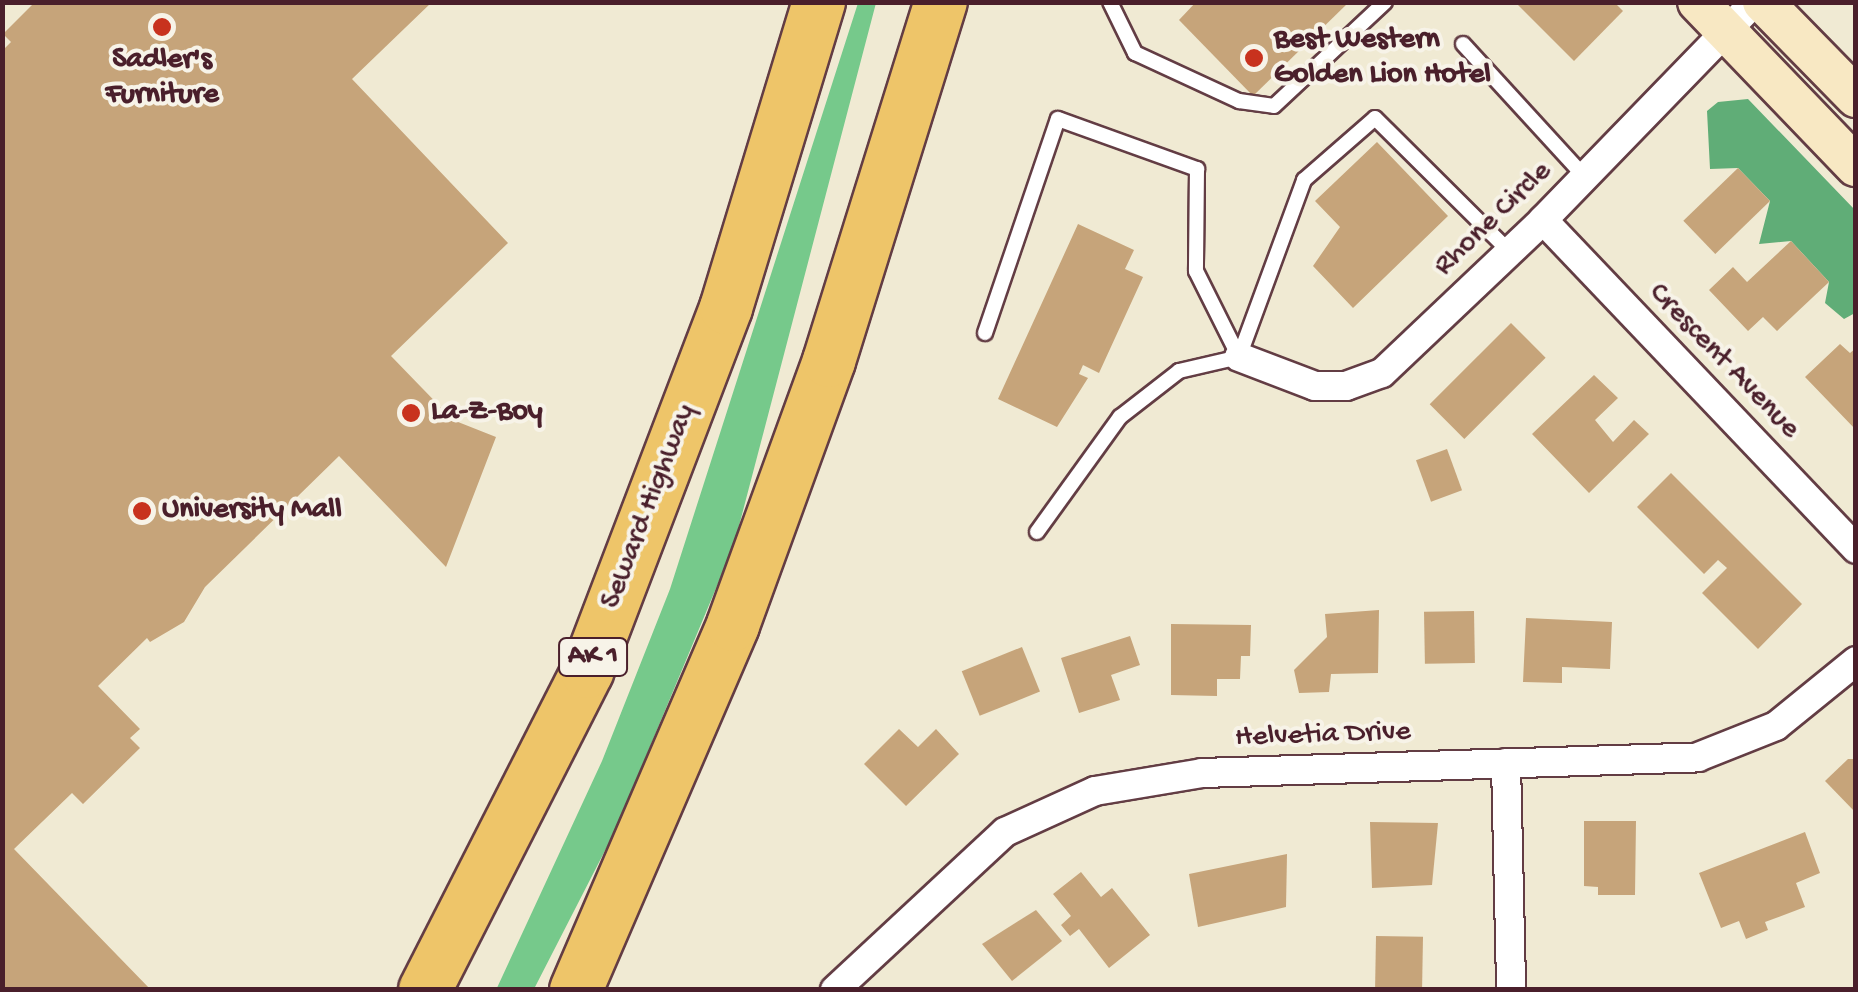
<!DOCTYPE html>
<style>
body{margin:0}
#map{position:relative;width:1858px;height:992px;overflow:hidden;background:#f0ead3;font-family:"Gochi Hand",sans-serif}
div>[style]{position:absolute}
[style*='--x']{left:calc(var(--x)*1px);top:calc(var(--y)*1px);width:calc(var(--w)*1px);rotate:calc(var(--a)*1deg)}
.green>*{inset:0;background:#76c98b}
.forest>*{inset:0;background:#60ad77}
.building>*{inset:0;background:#c6a47a;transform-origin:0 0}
.roads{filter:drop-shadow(2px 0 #633d44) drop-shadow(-2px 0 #633d44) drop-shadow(0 2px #633d44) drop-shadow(0 -2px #633d44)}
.service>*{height:14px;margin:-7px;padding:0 7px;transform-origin:7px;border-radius:7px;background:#fff}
.minor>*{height:28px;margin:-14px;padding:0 14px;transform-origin:14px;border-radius:14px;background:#fff}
.secondary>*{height:40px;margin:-20px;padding:0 20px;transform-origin:20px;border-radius:20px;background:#f8e8c3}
.motorway>*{height:52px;margin:-26px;padding:0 26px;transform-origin:26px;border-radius:26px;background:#eec569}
.dots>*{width:28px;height:28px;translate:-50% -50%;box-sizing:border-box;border:5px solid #f7f3e8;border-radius:50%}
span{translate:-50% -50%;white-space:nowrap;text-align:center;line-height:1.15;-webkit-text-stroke:8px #f7f3e8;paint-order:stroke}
.shield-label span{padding:2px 8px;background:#f7f3e8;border:2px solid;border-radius:8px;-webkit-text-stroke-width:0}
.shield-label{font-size:28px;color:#4a1f2b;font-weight:700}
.poi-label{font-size:30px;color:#4a1f2b;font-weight:700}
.left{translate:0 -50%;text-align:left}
.street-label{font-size:30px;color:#4a1f2b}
.frame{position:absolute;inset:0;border:5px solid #4a1f2b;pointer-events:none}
</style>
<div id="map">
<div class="green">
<div style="clip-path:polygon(858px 3px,876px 3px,734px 545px,614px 833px,534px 989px,496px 990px,602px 761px,670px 589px)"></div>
</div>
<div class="forest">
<div style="clip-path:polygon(1748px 99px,1855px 210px,1855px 313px,1844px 319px,1825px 303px,1829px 282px,1791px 241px,1759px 244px,1770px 201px,1738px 168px,1710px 169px,1707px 111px,1718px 102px)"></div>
</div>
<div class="building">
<div style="clip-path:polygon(35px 2px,432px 2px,352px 79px,508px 243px,391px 356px,453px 420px,496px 437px,446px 567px,339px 456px,205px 587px,184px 622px,150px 642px,147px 638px,98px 686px,140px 729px,130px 738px,140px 748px,83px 804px,72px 793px,14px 849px,151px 990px,2px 990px,2px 51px,11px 42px,3px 34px)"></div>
<div style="clip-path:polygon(1196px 2px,1349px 2px,1253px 96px,1179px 20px)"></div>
<div style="clip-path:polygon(1515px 2px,1614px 2px,1623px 11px,1574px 61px)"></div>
<div style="clip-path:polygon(1377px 142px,1448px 216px,1353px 308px,1313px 266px,1340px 227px,1315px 201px)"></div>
<div style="left:1738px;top:168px;width:46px;height:76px;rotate:46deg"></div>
<div style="clip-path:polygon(1078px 224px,1134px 250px,1125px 269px,1143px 277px,1099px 373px,1083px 365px,1079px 374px,1088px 378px,1057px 427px,998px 399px)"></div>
<div style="clip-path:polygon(1791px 241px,1829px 282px,1777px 331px,1763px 317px,1748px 331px,1709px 290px,1733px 267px,1747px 282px)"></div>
<div style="left:1511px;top:323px;width:49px;height:115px;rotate:45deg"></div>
<div style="clip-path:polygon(1840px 344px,1850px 353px,1856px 348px,1856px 430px,1805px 377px)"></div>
<div style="clip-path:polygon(1594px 375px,1618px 398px,1595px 420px,1613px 442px,1634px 420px,1649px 434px,1589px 493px,1532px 434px)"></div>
<div style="left:1447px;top:449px;width:44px;height:33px;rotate:70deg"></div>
<div style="clip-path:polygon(1671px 473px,1802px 604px,1758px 649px,1702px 593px,1727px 568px,1718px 560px,1704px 574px,1637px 507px)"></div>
<div style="clip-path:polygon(1379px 610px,1378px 673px,1331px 674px,1329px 692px,1299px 693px,1294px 670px,1327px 637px,1325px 614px)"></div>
<div style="left:1474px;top:611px;width:52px;height:50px;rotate:89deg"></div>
<div style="clip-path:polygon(1526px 618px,1612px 622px,1610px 669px,1562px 667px,1562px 683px,1523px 682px)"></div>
<div style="clip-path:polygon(1171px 624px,1251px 625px,1250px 656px,1241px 656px,1240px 679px,1217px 679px,1217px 696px,1171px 695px)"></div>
<div style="clip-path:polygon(1130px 636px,1140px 665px,1111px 675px,1120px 700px,1079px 713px,1061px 658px)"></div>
<div style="left:1022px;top:647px;width:48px;height:65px;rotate:68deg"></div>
<div style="clip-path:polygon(899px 729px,918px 747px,936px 729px,959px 754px,906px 806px,864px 764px)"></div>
<div style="clip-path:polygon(1848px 759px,1856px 759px,1856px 813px,1825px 781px)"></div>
<div style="clip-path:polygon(1584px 821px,1636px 821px,1635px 895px,1598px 895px,1598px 887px,1584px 886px)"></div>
<div style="clip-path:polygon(1370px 822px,1438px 823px,1432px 885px,1372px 888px)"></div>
<div style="clip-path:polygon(1805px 832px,1820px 873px,1796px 883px,1805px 907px,1765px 922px,1768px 930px,1746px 939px,1739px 921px,1721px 928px,1699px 873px)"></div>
<div style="clip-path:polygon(1287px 854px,1286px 907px,1198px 927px,1189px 874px)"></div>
<div style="clip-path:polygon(1081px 872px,1101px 897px,1112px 888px,1150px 935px,1109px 968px,1079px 929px,1070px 936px,1061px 925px,1071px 916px,1053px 894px)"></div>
<div style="clip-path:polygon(1036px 910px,1062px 941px,1012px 981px,982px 944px)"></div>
<div style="left:1376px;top:936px;width:47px;height:54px;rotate:1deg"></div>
</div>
<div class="roads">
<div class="service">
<div style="--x:1110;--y:2;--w:57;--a:63.9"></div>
<div style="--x:1135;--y:53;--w:115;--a:24.8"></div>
<div style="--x:1239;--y:101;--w:35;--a:8"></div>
<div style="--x:1274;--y:106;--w:152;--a:-43.1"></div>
<div style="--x:1463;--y:44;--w:180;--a:47.5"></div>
<div style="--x:985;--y:333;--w:226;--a:-71.2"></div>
<div style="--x:1058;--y:119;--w:148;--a:19.8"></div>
<div style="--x:1197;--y:169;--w:102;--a:90.6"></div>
<div style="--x:1196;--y:271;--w:96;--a:63.4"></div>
<div style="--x:1239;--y:357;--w:189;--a:-69.8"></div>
<div style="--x:1304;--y:180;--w:94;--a:-41.1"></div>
<div style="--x:1375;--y:118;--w:190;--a:44.8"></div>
<div style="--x:1037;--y:532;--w:142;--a:-54.2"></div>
<div style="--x:1120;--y:417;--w:75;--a:-37.9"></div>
<div style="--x:1179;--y:371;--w:62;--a:-13.1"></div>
</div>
<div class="minor">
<div style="--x:1543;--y:220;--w:454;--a:46.4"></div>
<div style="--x:1239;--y:357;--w:81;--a:20.9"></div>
<div style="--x:1315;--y:386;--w:31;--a:0"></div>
<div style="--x:1346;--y:386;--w:38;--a:-20"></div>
<div style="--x:1382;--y:373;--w:222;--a:-43.5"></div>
<div style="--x:1543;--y:220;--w:303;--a:-45.9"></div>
<div style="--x:1506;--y:763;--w:227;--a:88.7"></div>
<div style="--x:835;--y:990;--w:232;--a:-42.9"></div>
<div style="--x:1005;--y:832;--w:99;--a:-24.5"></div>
<div style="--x:1095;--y:791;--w:109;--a:-9.5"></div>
<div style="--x:1202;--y:773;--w:496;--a:-1.8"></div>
<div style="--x:1698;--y:757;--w:84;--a:-21.7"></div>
<div style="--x:1776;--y:726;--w:103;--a:-39.1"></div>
</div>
<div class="secondary">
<div style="--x:1698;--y:2;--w:228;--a:46.1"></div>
<div style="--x:1763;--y:2;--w:133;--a:45.6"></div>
</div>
<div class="motorway">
<div style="--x:425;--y:990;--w:357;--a:-63"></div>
<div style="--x:587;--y:672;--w:390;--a:-69.1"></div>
<div style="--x:726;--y:308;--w:320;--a:-73.1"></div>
<div style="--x:576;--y:990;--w:397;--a:-66.7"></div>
<div style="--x:733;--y:625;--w:281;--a:-70"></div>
<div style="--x:829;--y:361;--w:376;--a:-72.7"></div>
</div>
</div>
<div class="dots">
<div style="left:162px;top:27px;background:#c8321e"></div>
<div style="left:1254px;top:58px;background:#c8321e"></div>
<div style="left:411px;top:413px;background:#c8321e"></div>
<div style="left:142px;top:511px;background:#c8321e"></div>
</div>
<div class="shield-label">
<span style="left:593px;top:657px">AK 1</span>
</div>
<div class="poi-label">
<span class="left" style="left:1274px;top:58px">Best Western<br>Golden Lion Hotel</span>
<span style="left:162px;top:78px">Sadler's<br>Furniture</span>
<span class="left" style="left:431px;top:413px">La-Z-Boy</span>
<span class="left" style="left:162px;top:511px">University Mall</span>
</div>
<div class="street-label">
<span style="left:1494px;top:220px;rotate:-44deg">Rhone Circle</span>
<span style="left:1723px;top:362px;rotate:46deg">Crescent Avenue</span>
<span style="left:650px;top:507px;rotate:-69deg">Seward Highway</span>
<span style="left:1323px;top:736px;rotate:-2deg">Helvetia Drive</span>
</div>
<div class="frame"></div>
</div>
